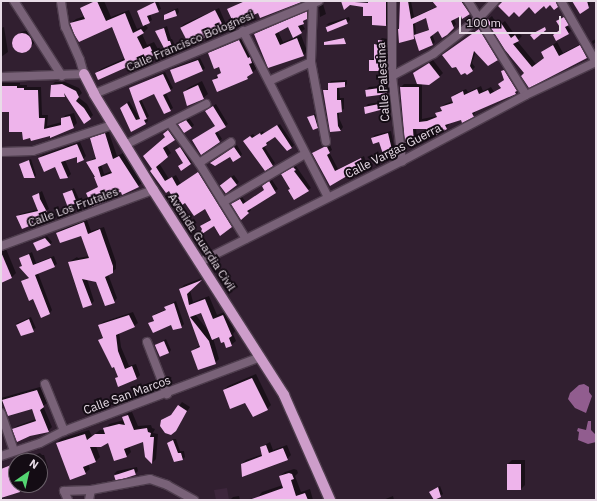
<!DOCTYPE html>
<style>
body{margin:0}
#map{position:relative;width:597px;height:501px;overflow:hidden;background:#311f30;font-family:"IBM Plex Sans",sans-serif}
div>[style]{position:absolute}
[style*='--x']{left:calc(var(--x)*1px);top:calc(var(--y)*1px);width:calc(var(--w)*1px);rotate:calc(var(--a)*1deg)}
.built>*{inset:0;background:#3d263c}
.water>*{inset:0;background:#915d8f}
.shadow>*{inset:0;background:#0007;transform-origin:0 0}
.building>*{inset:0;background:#eeb4eb;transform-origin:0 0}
.round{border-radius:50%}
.roads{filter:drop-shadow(1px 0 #4e3d4d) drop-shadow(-1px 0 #4e3d4d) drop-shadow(0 1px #4e3d4d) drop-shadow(0 -1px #4e3d4d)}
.minor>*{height:8px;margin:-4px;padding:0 4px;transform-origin:4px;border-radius:4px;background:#796278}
.major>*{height:10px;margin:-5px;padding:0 5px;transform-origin:5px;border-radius:5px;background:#cd9dca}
span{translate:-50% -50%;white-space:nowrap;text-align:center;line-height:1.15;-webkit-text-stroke:4px #140c14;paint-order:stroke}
.street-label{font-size:12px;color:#e8dce7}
.frame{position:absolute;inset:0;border:2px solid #e8dce7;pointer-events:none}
.north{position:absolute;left:8px;top:453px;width:40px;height:40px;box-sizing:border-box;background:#140c14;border:1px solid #695f68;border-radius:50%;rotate:34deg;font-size:11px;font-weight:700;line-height:16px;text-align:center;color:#e8dce7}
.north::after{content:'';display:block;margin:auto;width:14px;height:18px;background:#54d672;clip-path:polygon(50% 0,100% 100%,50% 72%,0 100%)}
.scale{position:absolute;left:459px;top:16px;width:102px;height:18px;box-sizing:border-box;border:2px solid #e8dce7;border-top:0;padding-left:5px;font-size:12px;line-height:14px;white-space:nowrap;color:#e8dce7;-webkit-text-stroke:3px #140c14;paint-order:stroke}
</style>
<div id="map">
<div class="built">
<div style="clip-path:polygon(227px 488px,229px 500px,216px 500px,214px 490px)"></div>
</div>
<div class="water">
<div style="clip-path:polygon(584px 384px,589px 387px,589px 392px,592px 396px,586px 413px,575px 408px,568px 399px,570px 393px,579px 385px)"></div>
<div style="clip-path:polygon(588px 421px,591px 421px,591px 430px,596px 435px,596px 442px,588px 444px,578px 440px,579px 432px,577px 431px,578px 428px,586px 430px)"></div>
</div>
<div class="shadow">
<div style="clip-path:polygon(92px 1px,104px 1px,111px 17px,129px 10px,137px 29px,144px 26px,139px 11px,151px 5px,153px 1px,158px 1px,161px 9px,150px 14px,152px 20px,145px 24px,148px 28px,142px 34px,147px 45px,154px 42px,158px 49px,153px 54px,96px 73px,101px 69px,125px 58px,113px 26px,71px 23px,76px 19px,85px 16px,81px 9px)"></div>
<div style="clip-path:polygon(242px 1px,301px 1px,259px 11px,229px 10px)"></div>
<div style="clip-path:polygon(342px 1px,389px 1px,389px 22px,386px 25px,364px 6px,349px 4px,344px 8px)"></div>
<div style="clip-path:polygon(evenodd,400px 1px,411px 1px,414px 17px,438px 6px,434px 1px,466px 1px,472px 10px,454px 19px,456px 24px,447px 34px,438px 30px,432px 34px,435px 42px,432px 45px,415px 36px,413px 38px,399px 29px,400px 27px,400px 1px,426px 17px,430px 29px,416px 35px,415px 22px,426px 17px)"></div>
<div style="clip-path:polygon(575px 1px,589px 1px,590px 5px,588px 7px)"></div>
<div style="clip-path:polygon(323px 4px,326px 14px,320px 17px,319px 7px)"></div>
<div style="clip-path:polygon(178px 8px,179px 12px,177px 15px,165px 19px,165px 15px,168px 12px)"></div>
<div style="clip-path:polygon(219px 8px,226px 24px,223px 27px,181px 27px,184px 24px)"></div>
<div style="clip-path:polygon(evenodd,310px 9px,310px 15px,302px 24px,305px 29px,296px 35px,296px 37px,301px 35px,307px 51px,304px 55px,269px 66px,255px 34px,259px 30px,310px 9px,289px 26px,294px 38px,283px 42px,278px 31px,289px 26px)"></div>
<div style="clip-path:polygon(566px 15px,571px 22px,567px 25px,571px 31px,568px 33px,562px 29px,558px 21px)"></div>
<div style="clip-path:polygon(492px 16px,498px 26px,505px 21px,515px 35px,519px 33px,522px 36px,517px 41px,536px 64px,545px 57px,542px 52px,557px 42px,563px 53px,584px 42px,590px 54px,587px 57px,529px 86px,525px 73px,487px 20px)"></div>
<div style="clip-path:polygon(349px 17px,350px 20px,347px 23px,326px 25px,329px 23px)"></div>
<div style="clip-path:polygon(167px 26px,171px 39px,172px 39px,175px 45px,166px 51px,156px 31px)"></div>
<div style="clip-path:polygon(4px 27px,8px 52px,1px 57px,1px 28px)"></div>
<div style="clip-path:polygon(482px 27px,502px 58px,488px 65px,476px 51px,472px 63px,475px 67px,472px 70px,465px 71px,447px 53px)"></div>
<div style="clip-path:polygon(29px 30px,36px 36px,35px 42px,27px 51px,21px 52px,14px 47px,13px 41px,21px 32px)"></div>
<div style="clip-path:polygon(243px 36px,257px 68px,247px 78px,213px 80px,222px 72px,209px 53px,214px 49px)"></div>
<div style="clip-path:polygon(345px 38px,345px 43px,325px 42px,326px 41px)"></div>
<div style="clip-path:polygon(382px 38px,388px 39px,387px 67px,385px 70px,370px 60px,375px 58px,375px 45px)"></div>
<div style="clip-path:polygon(596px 39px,596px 42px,593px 44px,592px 41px)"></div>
<div style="clip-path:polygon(200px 58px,205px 68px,203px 70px,175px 82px,171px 71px,174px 68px)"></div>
<div style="clip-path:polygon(433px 60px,443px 73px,439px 77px,422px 83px,422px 119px,437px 116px,436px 114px,442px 109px,441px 107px,445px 104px,453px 101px,452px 97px,455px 94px,466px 89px,468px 92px,481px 86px,483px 91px,491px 87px,494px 92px,501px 87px,499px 84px,505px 79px,502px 72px,505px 68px,519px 89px,516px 93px,476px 111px,473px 116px,449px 123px,449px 124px,446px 128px,416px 128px,417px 138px,413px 142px,401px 87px,404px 84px,418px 84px,414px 73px)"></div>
<div style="clip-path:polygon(165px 72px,173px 88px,166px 93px,173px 108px,165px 113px,155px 93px,141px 99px,149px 116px,147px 118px,148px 121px,132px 131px,124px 106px,129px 101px,141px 120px,130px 88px)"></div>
<div style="clip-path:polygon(347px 80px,347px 84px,345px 86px,339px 87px,340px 98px,344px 98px,344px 109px,339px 111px,339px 118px,343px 127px,341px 130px,331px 131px,324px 91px,329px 88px,329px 84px,331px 81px)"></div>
<div style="clip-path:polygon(202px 81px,208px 94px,203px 98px,184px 92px,188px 88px)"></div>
<div style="clip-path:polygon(55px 82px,65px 82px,79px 88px,82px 93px,78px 97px,87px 104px,93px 115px,90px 118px,66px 95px,64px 96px,52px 85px)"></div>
<div style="clip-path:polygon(2px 83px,20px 83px,20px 85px,27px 85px,27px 87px,41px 87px,42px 115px,48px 115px,47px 126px,62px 122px,62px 118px,66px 115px,74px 113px,77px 123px,73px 127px,51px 134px,30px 137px,23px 131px,10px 111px,1px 111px)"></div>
<div style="clip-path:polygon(389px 85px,389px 90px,387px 93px,366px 90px,369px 87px)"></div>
<div style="clip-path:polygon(386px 101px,387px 106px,384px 108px,365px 107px,368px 104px)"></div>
<div style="clip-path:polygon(216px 104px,228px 124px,217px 131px,222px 139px,201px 154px,216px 126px,206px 111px)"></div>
<div style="clip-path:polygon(316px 113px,320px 125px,317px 127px,309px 118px)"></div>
<div style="clip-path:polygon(189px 118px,194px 125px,191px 128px,179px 125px)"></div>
<div style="clip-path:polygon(280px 124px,294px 145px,291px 148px,276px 135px,268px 140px,269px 142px,264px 146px,275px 163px,272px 166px,247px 138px,253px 134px,255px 136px,263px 131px,264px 133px)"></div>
<div style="clip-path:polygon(172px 128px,178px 136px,166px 145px,171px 153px,159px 163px,169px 179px,176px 175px,181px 184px,202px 170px,235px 223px,232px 227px,215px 225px,203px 229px,201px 226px,211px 219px,205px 207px,185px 202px,169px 190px,151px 171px,167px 131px)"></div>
<div style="clip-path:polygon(evenodd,108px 130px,117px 156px,123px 153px,142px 183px,138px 186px,111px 195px,108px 199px,87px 193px,99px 186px,96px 176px,87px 163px,96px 157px,91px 138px,95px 135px,108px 130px,107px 161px,112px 171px,104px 174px,101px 164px,107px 161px)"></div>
<div style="clip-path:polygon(391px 131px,395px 151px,393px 154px,380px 141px,372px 138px,375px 135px)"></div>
<div style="clip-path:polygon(80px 142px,86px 156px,83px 159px,78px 156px,65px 160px,71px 174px,68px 177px,56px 166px,39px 158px,42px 155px)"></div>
<div style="clip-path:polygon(183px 145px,193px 161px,190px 164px,179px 166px,184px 162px,176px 150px)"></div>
<div style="clip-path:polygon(237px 145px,242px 154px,240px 157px,230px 156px,211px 162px)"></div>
<div style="clip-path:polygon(330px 145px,332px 150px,329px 152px,338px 169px,364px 156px,366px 162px,330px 185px,313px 153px)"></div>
<div style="clip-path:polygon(31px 159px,36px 175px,35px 177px,20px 164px)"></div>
<div style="clip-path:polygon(296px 166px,311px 188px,294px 198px,284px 172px)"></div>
<div style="clip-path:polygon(234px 175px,239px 182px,236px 185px,220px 185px)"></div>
<div style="clip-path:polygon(272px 180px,278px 189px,249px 208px,251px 210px,248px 213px,232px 204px,242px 197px,246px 202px,265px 190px,263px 186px)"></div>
<div style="clip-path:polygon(74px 188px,79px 199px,76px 202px,64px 194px)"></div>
<div style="clip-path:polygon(42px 191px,49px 209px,40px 215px,42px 220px,40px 222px,17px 216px,20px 214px,39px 209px,34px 196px)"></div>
<div style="clip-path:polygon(87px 220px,91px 231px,104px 227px,116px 262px,116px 269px,108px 274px,117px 298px,114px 302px,96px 282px,87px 279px,94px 301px,91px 304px,69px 262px,77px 257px,78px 258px,89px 256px,81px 235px,57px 233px,61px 230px)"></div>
<div style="clip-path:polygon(47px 236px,52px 242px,50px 245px,34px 244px)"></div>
<div style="clip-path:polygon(6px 249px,16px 273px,12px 277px,1px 282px,1px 251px)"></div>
<div style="clip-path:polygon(32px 252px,36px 263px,54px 256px,57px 264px,38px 273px,52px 310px,50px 313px,34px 298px,22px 281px,29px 277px,20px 258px)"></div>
<div style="clip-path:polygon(evenodd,202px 278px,190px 290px,193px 302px,209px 296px,217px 315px,227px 311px,235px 331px,233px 334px,236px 341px,231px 345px,219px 336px,213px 338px,219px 359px,215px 363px,192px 351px,200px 345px,180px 289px,184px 285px,202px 278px,202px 312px,210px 333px,195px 314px,202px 312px)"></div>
<div style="clip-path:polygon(176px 301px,184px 324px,181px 327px,172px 324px,150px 323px,154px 320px,153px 316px,155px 314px,167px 309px,166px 307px,168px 305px)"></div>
<div style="clip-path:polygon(133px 312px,138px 323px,134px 326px,119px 332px,121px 347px,129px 366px,136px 364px,140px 375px,136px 379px,116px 379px,119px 375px,99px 340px,103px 337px,99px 326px,103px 322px)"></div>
<div style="left:31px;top:317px;width:12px;height:16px;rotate:66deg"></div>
<div style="clip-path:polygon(166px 339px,171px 350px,169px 353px,156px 345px)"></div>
<div style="clip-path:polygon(256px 374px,271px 405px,267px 409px,245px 402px,224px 390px,228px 386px)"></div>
<div style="clip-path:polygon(40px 387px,47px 403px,43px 406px,52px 427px,48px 431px,13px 429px,17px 426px,36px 419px,32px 408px,1px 404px,1px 398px)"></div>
<div style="clip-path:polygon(182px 402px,190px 407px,175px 430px,162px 421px,174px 413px)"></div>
<div style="clip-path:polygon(132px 412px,138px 426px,151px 425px,152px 428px,155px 429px,153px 433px,158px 434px,156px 459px,152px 463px,146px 456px,144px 441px,129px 446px,131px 452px,127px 456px,115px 460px,109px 441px,96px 446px,100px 457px,96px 461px,88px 464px,90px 469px,85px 473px,57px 443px,61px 439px,89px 430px,92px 436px,100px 430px,105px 430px,109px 424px,124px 420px,124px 418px,128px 413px)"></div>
<div style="clip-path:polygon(173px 439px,176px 439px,180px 451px,184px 451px,185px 457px,183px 459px,169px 443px)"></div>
<div style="clip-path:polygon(270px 442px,273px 450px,287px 445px,291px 455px,287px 459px,242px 464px,246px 460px,263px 454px,261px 447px)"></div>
<div style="clip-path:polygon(40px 453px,42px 455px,44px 455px,48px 467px,48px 470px,40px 476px,40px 461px,19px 461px)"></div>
<div style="clip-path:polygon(512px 460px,525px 460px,525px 485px,521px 489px,508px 464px)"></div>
<div style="clip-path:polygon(16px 462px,16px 485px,23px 485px,23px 487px,19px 491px,1px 499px,1px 471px)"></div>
<div style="clip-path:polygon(137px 467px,138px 471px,135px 474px,114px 474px,117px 471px)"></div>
<div style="clip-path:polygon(294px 469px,297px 470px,298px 473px,295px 476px,301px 492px,310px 489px,313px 500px,254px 500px,258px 499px,258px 497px,262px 492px,283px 485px,280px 476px,285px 472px)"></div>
<div style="clip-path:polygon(440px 486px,443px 494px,440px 496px,433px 490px)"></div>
<div style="clip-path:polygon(239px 496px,240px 500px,230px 500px,233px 497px)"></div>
<div style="clip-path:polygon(393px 496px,394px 500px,383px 500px)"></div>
</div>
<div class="building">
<div style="clip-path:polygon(95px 1px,97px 1px,106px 21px,125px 13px,133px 33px,141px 29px,144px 33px,137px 37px,143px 49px,150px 46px,154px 55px,98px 80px,95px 73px,125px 60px,112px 27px,79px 42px,74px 34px,70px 23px,85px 19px,80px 8px)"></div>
<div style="clip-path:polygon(245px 1px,304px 1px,260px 18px,258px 13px,234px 24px,227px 9px)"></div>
<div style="clip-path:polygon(341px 1px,368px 3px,368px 1px,386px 1px,386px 26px,372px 25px,372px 16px,363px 16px,363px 7px,350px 5px,344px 10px)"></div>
<div style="clip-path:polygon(400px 1px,408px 1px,411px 19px,437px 7px,432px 1px,461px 1px,470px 14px,462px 19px,461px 16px,451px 21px,454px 28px,447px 35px,442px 38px,438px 31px,430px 37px,433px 45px,419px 51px,414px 35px,429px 30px,426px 18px,413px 24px,414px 39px,399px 43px,398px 29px,399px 29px)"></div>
<div style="clip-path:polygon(503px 1px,556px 1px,558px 7px,554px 10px,550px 5px,546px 9px,544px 6px,535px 14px,529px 7px,519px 17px,514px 12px,509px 17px,498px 6px)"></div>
<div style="clip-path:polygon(572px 1px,587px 1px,589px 8px,580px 14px)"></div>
<div style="clip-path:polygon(155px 2px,159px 12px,147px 16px,150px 23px,143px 26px,137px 11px)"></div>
<div style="clip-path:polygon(175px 10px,177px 16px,164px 20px,164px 15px)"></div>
<div style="left:215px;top:10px;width:20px;height:39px;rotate:63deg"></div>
<div style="clip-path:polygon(307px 11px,307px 19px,303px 21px,304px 24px,298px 26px,302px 33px,293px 38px,288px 27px,275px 34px,280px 45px,297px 38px,304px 56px,268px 68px,254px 34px)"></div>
<div style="clip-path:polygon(564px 17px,569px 25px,565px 27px,569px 34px,556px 41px,553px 35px,561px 29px,556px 21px)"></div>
<div style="left:346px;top:19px;width:5px;height:22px;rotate:68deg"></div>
<div style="clip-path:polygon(488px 19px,494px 28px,501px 23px,511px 38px,515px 35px,519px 41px,513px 44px,532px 67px,544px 58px,541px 52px,553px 45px,559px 56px,580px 45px,587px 58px,529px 88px,521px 76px,524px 73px,505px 50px,486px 20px)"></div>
<div style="clip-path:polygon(545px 27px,546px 30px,534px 40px,530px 35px)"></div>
<div style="clip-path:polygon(164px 28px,168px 41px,170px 41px,173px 49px,166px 52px,155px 31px)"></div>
<div style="clip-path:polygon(479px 29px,499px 62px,498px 60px,488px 66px,474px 51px,470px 66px,473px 71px,467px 75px,465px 73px,461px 75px,456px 67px,452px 68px,442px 55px)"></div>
<div class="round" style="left:12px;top:33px;width:20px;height:20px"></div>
<div style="clip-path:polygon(344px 38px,346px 44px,324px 45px,324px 42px)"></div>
<div style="clip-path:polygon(239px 40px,248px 58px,250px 57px,252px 63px,249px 64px,253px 73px,247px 77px,248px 79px,217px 92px,212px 80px,218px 78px,217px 75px,221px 73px,219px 67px,214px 69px,208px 53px)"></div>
<div style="clip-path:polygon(378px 40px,386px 41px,385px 71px,369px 71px,369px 60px,374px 60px,374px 44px,378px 45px)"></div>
<div style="clip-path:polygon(198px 60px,203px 71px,175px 83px,170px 70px)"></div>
<div style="clip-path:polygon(429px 63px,440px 77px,429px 85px,417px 84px,413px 73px)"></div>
<div style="clip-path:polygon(504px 70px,517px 91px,515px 92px,516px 94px,472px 113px,474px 117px,462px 123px,461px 120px,445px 125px,447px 129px,435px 136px,435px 134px,429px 136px,426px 129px,413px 129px,414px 143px,405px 143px,400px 87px,419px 87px,419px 122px,427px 121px,437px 117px,435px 113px,442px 111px,440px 107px,453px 103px,451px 97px,463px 91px,464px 95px,477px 89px,479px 94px,488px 90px,490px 94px,501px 88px,498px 84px,504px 80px,501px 71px)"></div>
<div style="clip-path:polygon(163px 74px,171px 91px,163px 95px,171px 111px,164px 114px,154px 94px,139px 101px,147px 119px,144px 120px,146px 124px,131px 132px,120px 108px,127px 103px,136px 120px,140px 119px,129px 88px)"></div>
<div style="clip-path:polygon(345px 82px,345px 87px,337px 88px,337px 100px,341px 100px,342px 112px,337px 113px,338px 126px,341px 131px,330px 132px,323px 90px,328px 90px,328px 83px)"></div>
<div style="clip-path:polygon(62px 84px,76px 91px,79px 97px,76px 101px,84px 108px,91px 119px,84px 124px,64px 93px,65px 97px,50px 97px,51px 85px)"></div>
<div style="clip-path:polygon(198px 85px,204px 99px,187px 106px,183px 92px)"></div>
<div style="clip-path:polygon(1px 86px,17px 86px,17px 88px,24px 88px,24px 90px,38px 90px,39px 118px,45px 118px,44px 129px,61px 125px,61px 118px,70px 116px,74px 128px,50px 138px,50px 136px,31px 141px,30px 138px,23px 140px,22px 132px,9px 132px,9px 112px,1px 112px)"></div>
<div style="left:386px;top:87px;width:7px;height:21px;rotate:82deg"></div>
<div style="clip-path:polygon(384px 103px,384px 109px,365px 114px,364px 107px)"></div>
<div style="clip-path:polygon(213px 106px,226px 127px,215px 133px,220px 142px,201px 155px,192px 140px,215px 126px,205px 111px)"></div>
<div style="clip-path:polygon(314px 115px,318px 128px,313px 130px,307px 117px)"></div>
<div style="clip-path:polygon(186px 120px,192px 128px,184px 133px,178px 124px)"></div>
<div style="clip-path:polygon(277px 125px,292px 148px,287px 151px,275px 137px,266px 143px,267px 145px,262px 148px,273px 166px,265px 171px,243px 141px,250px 136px,252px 138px,260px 133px,261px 135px)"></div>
<div style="clip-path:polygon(168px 130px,175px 140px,163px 148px,168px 157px,156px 167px,165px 181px,172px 177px,177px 186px,198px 172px,232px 227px,220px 236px,214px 226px,199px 236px,202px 229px,200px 226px,211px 220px,205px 209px,194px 216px,185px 203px,178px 208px,169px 191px,166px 193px,150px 171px,152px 169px,143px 156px,165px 137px,163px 134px)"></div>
<div style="clip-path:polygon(evenodd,105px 133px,113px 159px,119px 156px,139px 187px,122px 195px,121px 192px,107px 197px,109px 200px,92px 207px,86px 193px,98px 187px,94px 177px,95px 177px,86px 162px,96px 159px,90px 138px,105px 133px,107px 163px,112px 173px,101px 177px,98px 167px,107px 163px)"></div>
<div style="clip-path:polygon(388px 133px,393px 154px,384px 157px,379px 142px,373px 144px,371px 138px)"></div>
<div style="clip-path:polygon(77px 144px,84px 160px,77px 163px,77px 157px,61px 162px,68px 178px,60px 179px,55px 167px,44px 172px,38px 158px)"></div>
<div style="clip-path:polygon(180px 147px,191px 164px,181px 171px,178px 166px,183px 163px,175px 150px)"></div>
<div style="clip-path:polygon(234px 147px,241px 157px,233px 162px,230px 157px,215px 166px,210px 163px)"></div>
<div style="clip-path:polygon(324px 147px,327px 147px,330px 153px,327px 155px,335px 171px,361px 158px,364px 166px,330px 186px,312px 153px)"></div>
<div style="clip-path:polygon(29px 160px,30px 164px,35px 178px,24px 178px,19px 164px)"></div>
<div style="clip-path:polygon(293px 167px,296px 170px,294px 171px,309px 191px,294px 200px,288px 190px,290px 189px,281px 174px)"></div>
<div style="left:231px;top:177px;width:10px;height:14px;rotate:53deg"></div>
<div style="clip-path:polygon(269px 181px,276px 193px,247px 211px,249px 213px,241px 220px,231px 204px,240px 199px,243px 204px,264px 190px,262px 186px)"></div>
<div style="left:72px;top:190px;width:14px;height:10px;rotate:69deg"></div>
<div style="clip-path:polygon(39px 193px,40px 199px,47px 212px,38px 217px,41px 223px,33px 227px,32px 225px,22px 229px,16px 216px,38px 211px,32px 196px)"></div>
<div style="clip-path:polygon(84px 222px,88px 234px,100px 229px,113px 266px,113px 273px,105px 277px,115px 303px,105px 306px,96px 282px,82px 279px,92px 305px,83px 308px,68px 262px,89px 258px,81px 236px,60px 243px,56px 233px)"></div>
<div style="clip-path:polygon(45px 238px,51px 245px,37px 251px,33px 243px)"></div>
<div style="clip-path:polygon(1px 252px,12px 278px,1px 283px)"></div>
<div style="clip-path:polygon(29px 254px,33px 265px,51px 258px,55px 267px,35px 275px,50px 314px,41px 318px,33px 299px,29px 301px,21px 281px,29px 278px,19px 267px,22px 266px,19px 258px)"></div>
<div style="clip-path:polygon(202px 280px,187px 294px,189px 305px,205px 299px,213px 319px,223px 315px,232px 336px,229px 338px,232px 346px,226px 348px,224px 342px,221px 343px,219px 337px,212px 340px,201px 313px,190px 317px,209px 341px,216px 364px,198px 370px,191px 351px,200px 347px,179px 289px)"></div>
<div style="clip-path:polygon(174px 303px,182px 328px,173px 330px,171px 325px,153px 333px,148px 323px,154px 321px,152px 316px,166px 310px,164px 307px)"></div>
<div style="clip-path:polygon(129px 315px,135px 327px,116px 335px,118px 351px,125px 369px,132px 366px,137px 379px,118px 387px,115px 378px,118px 377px,114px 367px,112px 368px,98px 340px,103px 338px,98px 325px)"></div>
<div style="clip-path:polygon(29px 319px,34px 332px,21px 336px,16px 325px)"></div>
<div style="left:164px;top:341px;width:13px;height:10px;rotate:67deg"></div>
<div style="clip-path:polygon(252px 378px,268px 410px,253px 417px,245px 403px,230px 409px,223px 390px)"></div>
<div style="clip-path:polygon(37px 390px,44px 407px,40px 410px,49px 432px,30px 436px,17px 442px,12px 429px,36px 421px,32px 409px,8px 416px,2px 400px)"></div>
<div style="clip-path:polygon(178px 405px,187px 411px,176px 431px,171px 435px,165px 433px,160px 426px,161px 420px,171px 415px)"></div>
<div style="clip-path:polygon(128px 415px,134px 430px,147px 428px,148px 432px,151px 433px,150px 437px,154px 437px,152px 464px,145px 457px,143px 442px,124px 449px,127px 457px,114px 461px,108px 443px,101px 447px,90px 447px,96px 462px,83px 467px,86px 474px,70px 480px,56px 443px,85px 434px,87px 440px,95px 434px,105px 434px,103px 428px,119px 424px,125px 425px,122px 417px)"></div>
<div style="clip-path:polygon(173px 440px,178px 453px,181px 453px,183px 460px,174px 462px,167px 443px)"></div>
<div style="clip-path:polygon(266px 445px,269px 453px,283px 448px,288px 460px,242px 477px,241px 464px,262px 456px,260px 447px)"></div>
<div style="clip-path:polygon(16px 463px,16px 485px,18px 485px,20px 492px,1px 498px,1px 469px)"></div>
<div style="left:507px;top:464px;width:14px;height:26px"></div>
<div style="left:134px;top:469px;width:6px;height:21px;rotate:72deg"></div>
<div style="clip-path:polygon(289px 473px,292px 474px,294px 479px,291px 480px,296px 496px,305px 493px,308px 500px,249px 500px,283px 488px,279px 476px)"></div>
<div style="clip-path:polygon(438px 487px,441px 497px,434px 500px,429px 492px)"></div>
</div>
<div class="roads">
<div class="minor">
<div style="--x:14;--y:1;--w:89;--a:57.4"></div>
<div style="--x:313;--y:1;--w:61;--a:91.9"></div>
<div style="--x:311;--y:62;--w:81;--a:79.4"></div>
<div style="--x:392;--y:1;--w:75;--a:90"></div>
<div style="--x:392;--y:76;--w:86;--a:83.3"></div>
<div style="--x:468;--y:1;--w:110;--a:58.3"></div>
<div style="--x:561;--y:1;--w:70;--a:60.2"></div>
<div style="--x:243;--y:31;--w:186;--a:62.9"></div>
<div style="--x:392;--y:76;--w:47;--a:-28.2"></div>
<div style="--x:433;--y:54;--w:57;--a:-37.9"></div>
<div style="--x:478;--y:19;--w:25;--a:-47"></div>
<div style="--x:1;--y:77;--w:83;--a:-2.1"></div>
<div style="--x:84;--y:74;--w:15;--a:-106"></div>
<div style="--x:80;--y:60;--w:36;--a:-114"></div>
<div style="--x:65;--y:27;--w:26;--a:-99"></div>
<div style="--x:269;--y:81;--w:46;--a:-24.3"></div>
<div style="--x:94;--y:94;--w:243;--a:-22.5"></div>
<div style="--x:170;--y:123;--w:49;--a:54.1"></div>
<div style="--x:199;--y:163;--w:89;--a:58.3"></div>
<div style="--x:125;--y:145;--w:91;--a:-26.8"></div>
<div style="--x:1;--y:152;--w:32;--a:-2"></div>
<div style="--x:33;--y:151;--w:83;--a:-18.2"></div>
<div style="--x:199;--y:163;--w:38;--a:-33"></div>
<div style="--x:223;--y:202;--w:95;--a:-30.3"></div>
<div style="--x:1;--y:246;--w:162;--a:-20.2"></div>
<div style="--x:200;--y:262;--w:226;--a:-26.6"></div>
<div style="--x:402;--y:161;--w:140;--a:-28"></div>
<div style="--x:526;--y:95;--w:77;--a:-25.2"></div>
<div style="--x:147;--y:342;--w:56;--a:69"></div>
<div style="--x:45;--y:384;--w:51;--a:68"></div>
<div style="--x:1;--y:413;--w:40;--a:71.1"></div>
<div style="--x:1;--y:456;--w:41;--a:-18.4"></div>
<div style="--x:40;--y:443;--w:27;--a:-27"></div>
<div style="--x:64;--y:431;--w:210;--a:-20.6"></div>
<div style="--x:68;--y:500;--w:10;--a:-114"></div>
<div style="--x:64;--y:491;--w:27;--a:-2"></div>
<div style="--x:91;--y:490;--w:60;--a:-10.6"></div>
<div style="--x:150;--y:479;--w:18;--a:19"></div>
<div style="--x:167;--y:485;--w:31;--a:29"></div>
<div style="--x:89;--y:500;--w:10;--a:-79"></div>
</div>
<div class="major">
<div style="--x:84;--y:74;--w:22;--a:63"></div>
<div style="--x:94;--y:94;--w:113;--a:58.4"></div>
<div style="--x:153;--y:190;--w:243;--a:57.4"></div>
<div style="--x:284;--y:395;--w:115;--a:66.3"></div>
</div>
</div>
<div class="street-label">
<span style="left:190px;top:41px;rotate:-23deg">Calle Francisco Bolognesi</span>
<span style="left:383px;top:82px;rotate:-93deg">Calle Palestina</span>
<span style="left:393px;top:151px;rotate:-27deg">Calle Vargas Guerra</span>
<span style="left:73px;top:207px;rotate:-20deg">Calle Los Frutales</span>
<span style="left:202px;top:242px;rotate:57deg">Avenida Guardia Civil</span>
<span style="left:127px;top:395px;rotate:-20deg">Calle San Marcos</span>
</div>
<div class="frame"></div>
<div class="north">N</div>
<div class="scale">100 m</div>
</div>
